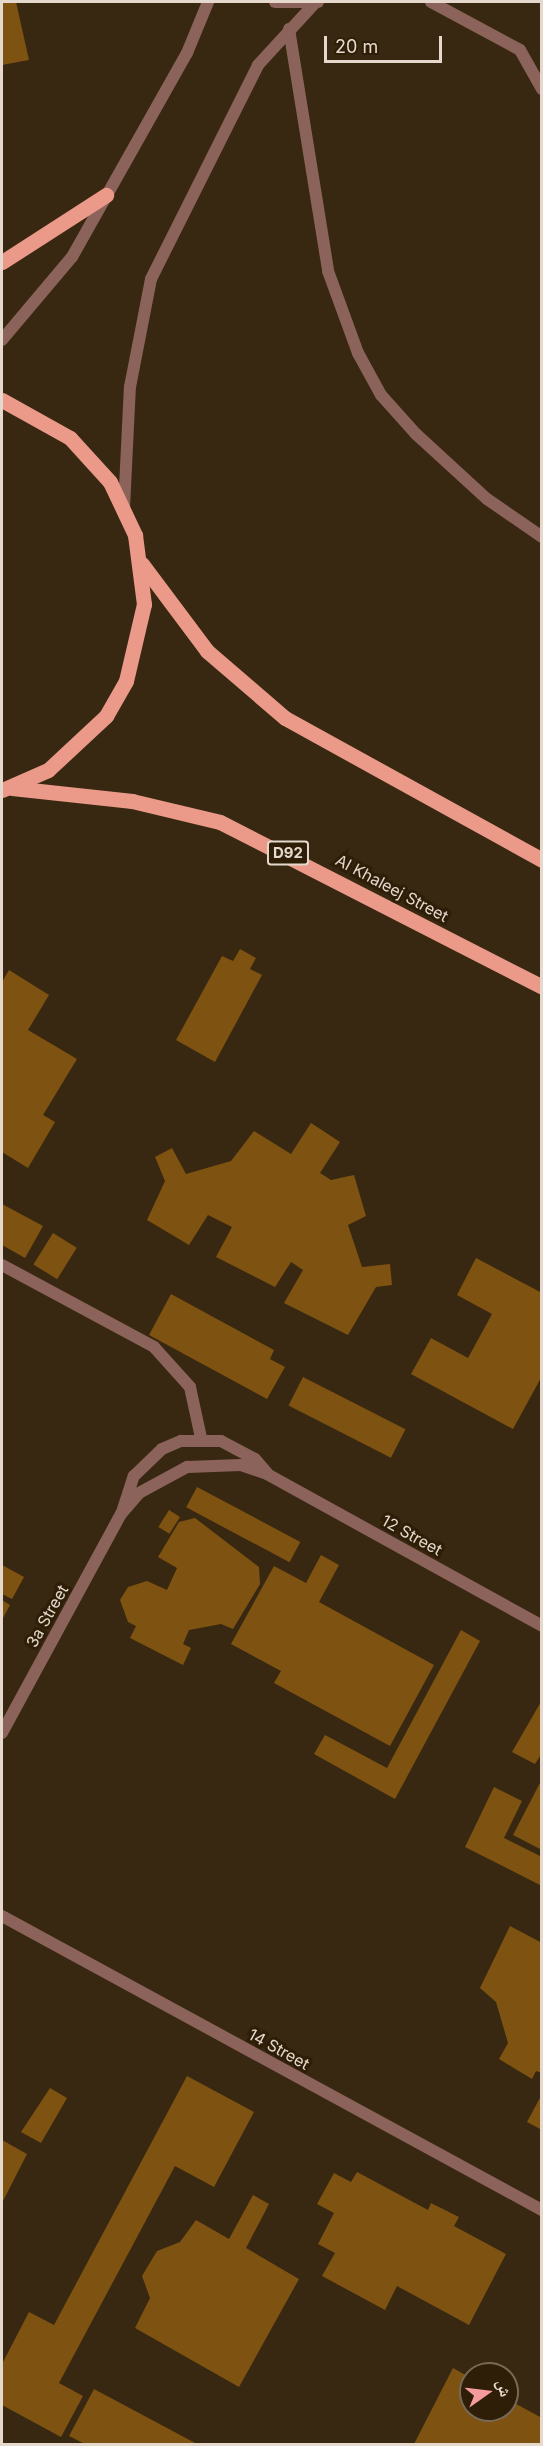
<!DOCTYPE html>
<meta charset="utf-8">
<style>
body{margin:0}
#map{position:relative;width:543px;height:2446px;overflow:hidden;background:#392811;font-family:Inter,"Noto Naskh Arabic",sans-serif}
div>[style]{position:absolute}
[style*='--x']{left:calc(var(--x)*1px);top:calc(var(--y)*1px);width:calc(var(--w)*1px);rotate:calc(var(--a)*1deg)}
.building>*{inset:0;background:#7e5210;transform-origin:0 0}
.lane>*{height:12px;margin:-6px;padding:0 6px;transform-origin:6px;border-radius:6px;background:#8b635b}
.street>*{height:12px;margin:-6px;padding:0 6px;transform-origin:6px;border-radius:6px;background:#8b635b}
.primary>*{height:15px;margin:-7.5px;padding:0 7.5px;transform-origin:7.5px;border-radius:7.5px;background:#eb9a89}
span{translate:-50% -50%;white-space:nowrap;text-align:center;line-height:1.15;-webkit-text-stroke:6px #2e1e07;paint-order:stroke}
.shield-label span{padding:2px 4px;background:#2e1e07;border:2px solid;border-radius:4px;-webkit-text-stroke-width:0}
.shield-label{font-size:15px;color:#e4d9cc;font-weight:700}
.street-label{font-size:16px;color:#e4d9cc}
.frame{position:absolute;inset:0;border:3px solid #e4d9cc;pointer-events:none}
.north{position:absolute;left:459px;top:2362px;width:60px;height:60px;box-sizing:border-box;background:#2e1e07;border:2px solid #776956;border-radius:50%;rotate:76deg;font-size:16px;font-weight:700;line-height:24px;text-align:center;color:#e4d9cc}
.north::after{content:'';display:block;margin:auto;width:21px;height:27px;background:#f59b9d;clip-path:polygon(50% 0,100% 100%,50% 72%,0 100%)}
.scale{position:absolute;left:324px;top:36px;width:118px;height:27px;box-sizing:border-box;border:3px solid #e4d9cc;border-top:0;padding-left:8px;font-size:18px;line-height:21px;white-space:nowrap;color:#e4d9cc;-webkit-text-stroke:4px #2e1e07;paint-order:stroke}
</style>
<div id="map">
<div class="building">
<div style="clip-path:polygon(2px 2px,16px 2px,29px 60px,2px 65px)"></div>
<div style="clip-path:polygon(240px 949px,256px 958px,250px 969px,262px 975px,215px 1062px,176px 1040px,222px 956px,233px 961px)"></div>
<div style="clip-path:polygon(9px 970px,49px 995px,28px 1030px,77px 1059px,43px 1115px,55px 1122px,28px 1168px,2px 1152px,2px 982px)"></div>
<div style="clip-path:polygon(311px 1123px,340px 1142px,320px 1173px,331px 1180px,354px 1175px,366px 1216px,348px 1225px,362px 1267px,390px 1264px,392px 1285px,376px 1287px,348px 1335px,284px 1303px,303px 1270px,291px 1262px,275px 1287px,216px 1257px,232px 1227px,208px 1215px,189px 1245px,147px 1220px,165px 1181px,155px 1157px,172px 1148px,186px 1174px,231px 1161px,254px 1131px,291px 1154px)"></div>
<div style="clip-path:polygon(2px 1204px,43px 1226px,25px 1258px,2px 1245px)"></div>
<div style="left:53px;top:1233px;width:28px;height:37px;rotate:32deg"></div>
<div style="clip-path:polygon(476px 1258px,542px 1293px,542px 1376px,513px 1429px,411px 1374px,431px 1338px,468px 1358px,492px 1314px,457px 1295px)"></div>
<div style="clip-path:polygon(171px 1294px,274px 1350px,270px 1359px,285px 1367px,267px 1399px,149px 1335px)"></div>
<div style="left:303px;top:1377px;width:115px;height:32px;rotate:27deg"></div>
<div style="left:197px;top:1487px;width:117px;height:23px;rotate:28deg"></div>
<div style="left:169px;top:1510px;width:13px;height:20px;rotate:32deg"></div>
<div style="clip-path:polygon(195px 1518px,259px 1567px,260px 1584px,233px 1629px,221px 1624px,189px 1630px,183px 1644px,191px 1648px,183px 1665px,130px 1638px,136px 1626px,128px 1622px,120px 1600px,128px 1587px,147px 1581px,167px 1590px,177px 1568px,158px 1557px,179px 1522px)"></div>
<div style="clip-path:polygon(321px 1555px,339px 1565px,319px 1602px,434px 1665px,390px 1746px,274px 1683px,281px 1671px,231px 1644px,274px 1566px,306px 1583px)"></div>
<div style="clip-path:polygon(2px 1565px,24px 1577px,12px 1599px,2px 1594px)"></div>
<div style="clip-path:polygon(2px 1600px,10px 1605px,2px 1620px)"></div>
<div style="clip-path:polygon(461px 1630px,480px 1641px,395px 1799px,314px 1754px,325px 1735px,387px 1768px)"></div>
<div style="clip-path:polygon(542px 1700px,542px 1753px,535px 1764px,512px 1752px)"></div>
<div style="clip-path:polygon(542px 1779px,542px 1850px,513px 1835px)"></div>
<div style="clip-path:polygon(494px 1787px,522px 1801px,504px 1838px,542px 1857px,542px 1886px,465px 1847px)"></div>
<div style="clip-path:polygon(510px 1926px,542px 1943px,542px 2073px,536px 2071px,532px 2079px,499px 2059px,508px 2043px,496px 2002px,480px 1988px)"></div>
<div style="clip-path:polygon(187px 2076px,254px 2112px,214px 2187px,175px 2166px,59px 2383px,83px 2396px,61px 2437px,2px 2405px,2px 2364px,29px 2312px,54px 2325px)"></div>
<div style="clip-path:polygon(50px 2088px,67px 2098px,41px 2143px,21px 2132px)"></div>
<div style="clip-path:polygon(542px 2094px,542px 2130px,527px 2122px)"></div>
<div style="clip-path:polygon(2px 2140px,27px 2154px,2px 2203px)"></div>
<div style="clip-path:polygon(357px 2172px,428px 2210px,431px 2203px,459px 2217px,454px 2226px,506px 2254px,469px 2325px,397px 2286px,385px 2310px,322px 2276px,335px 2253px,318px 2244px,334px 2213px,317px 2204px,334px 2173px,351px 2182px)"></div>
<div style="clip-path:polygon(253px 2195px,269px 2204px,246px 2248px,299px 2279px,239px 2387px,135px 2328px,150px 2298px,142px 2276px,157px 2251px,180px 2242px,196px 2220px,229px 2239px)"></div>
<div style="clip-path:polygon(453px 2368px,471px 2378px,471px 2410px,507px 2410px,507px 2399px,542px 2418px,542px 2444px,414px 2444px)"></div>
<div style="clip-path:polygon(94px 2389px,197px 2444px,85px 2444px,69px 2436px)"></div>
</div>
<div class="lane">
<div style="--x:275;--y:2;--w:43;--a:0"></div>
<div style="--x:431;--y:2;--w:101;--a:28.3"></div>
<div style="--x:520;--y:50;--w:45;--a:60.6"></div>
<div style="--x:289;--y:29;--w:245;--a:80.8"></div>
<div style="--x:328;--y:271;--w:87;--a:69.9"></div>
<div style="--x:358;--y:353;--w:48;--a:61.3"></div>
<div style="--x:381;--y:395;--w:52;--a:48.1"></div>
<div style="--x:416;--y:434;--w:96;--a:42.5"></div>
<div style="--x:487;--y:499;--w:67;--a:34.6"></div>
<div style="--x:2;--y:340;--w:109;--a:-49.9"></div>
<div style="--x:72;--y:257;--w:234;--a:-60.6"></div>
<div style="--x:187;--y:53;--w:55;--a:-67.6"></div>
<div style="--x:124;--y:508;--w:121;--a:-87.2"></div>
<div style="--x:130;--y:387;--w:110;--a:-79"></div>
<div style="--x:151;--y:279;--w:239;--a:-63.4"></div>
<div style="--x:258;--y:65;--w:84;--a:-47.4"></div>
<div style="--x:2;--y:1265;--w:173;--a:28.3"></div>
<div style="--x:154;--y:1347;--w:54;--a:48"></div>
<div style="--x:190;--y:1387;--w:52;--a:77.8"></div>
</div>
<div class="street">
<div style="--x:122;--y:1512;--w:38;--a:-72"></div>
<div style="--x:134;--y:1476;--w:39;--a:-44"></div>
<div style="--x:162;--y:1449;--w:21;--a:-23"></div>
<div style="--x:181;--y:1441;--w:40;--a:0"></div>
<div style="--x:221;--y:1441;--w:38;--a:28"></div>
<div style="--x:255;--y:1459;--w:18;--a:49"></div>
<div style="--x:2;--y:1733;--w:249;--a:-61.5"></div>
<div style="--x:121;--y:1514;--w:28;--a:-49"></div>
<div style="--x:139;--y:1493;--w:55;--a:-28.4"></div>
<div style="--x:187;--y:1467;--w:54;--a:-2.1"></div>
<div style="--x:241;--y:1465;--w:28;--a:19"></div>
<div style="--x:267;--y:1474;--w:314;--a:28.9"></div>
<div style="--x:2;--y:1916;--w:615;--a:28.57"></div>
</div>
<div class="primary">
<div style="--x:2;--y:262;--w:124;--a:-32.8"></div>
<div style="--x:2;--y:400;--w:78;--a:29.2"></div>
<div style="--x:70;--y:438;--w:59;--a:47.7"></div>
<div style="--x:110;--y:482;--w:59;--a:64.7"></div>
<div style="--x:135;--y:535;--w:70;--a:82.6"></div>
<div style="--x:144;--y:604;--w:79;--a:103.2"></div>
<div style="--x:126;--y:681;--w:40;--a:119.7"></div>
<div style="--x:106;--y:716;--w:79;--a:137"></div>
<div style="--x:48;--y:770;--w:50;--a:156.5"></div>
<div style="--x:142;--y:564;--w:109;--a:53.2"></div>
<div style="--x:207;--y:651;--w:103;--a:40.7"></div>
<div style="--x:285;--y:718;--w:294;--a:28.9"></div>
<div style="--x:12;--y:788;--w:121;--a:6.2"></div>
<div style="--x:132;--y:801;--w:90;--a:13.4"></div>
<div style="--x:220;--y:822;--w:362;--a:27.1"></div>
</div>
<div class="shield-label">
<span style="left:288px;top:853px">D92</span>
</div>
<div class="street-label">
<span style="left:392px;top:888px;rotate:28deg">Al Khaleej Street</span>
<span style="left:412px;top:1535px;rotate:29deg">12 Street</span>
<span style="left:47px;top:1616px;rotate:-61deg">3a Street</span>
<span style="left:279px;top:2049px;rotate:29deg">14 Street</span>
</div>
<div class="frame"></div>
<div class="north">ش</div>
<div class="scale">20 m</div>
</div>
